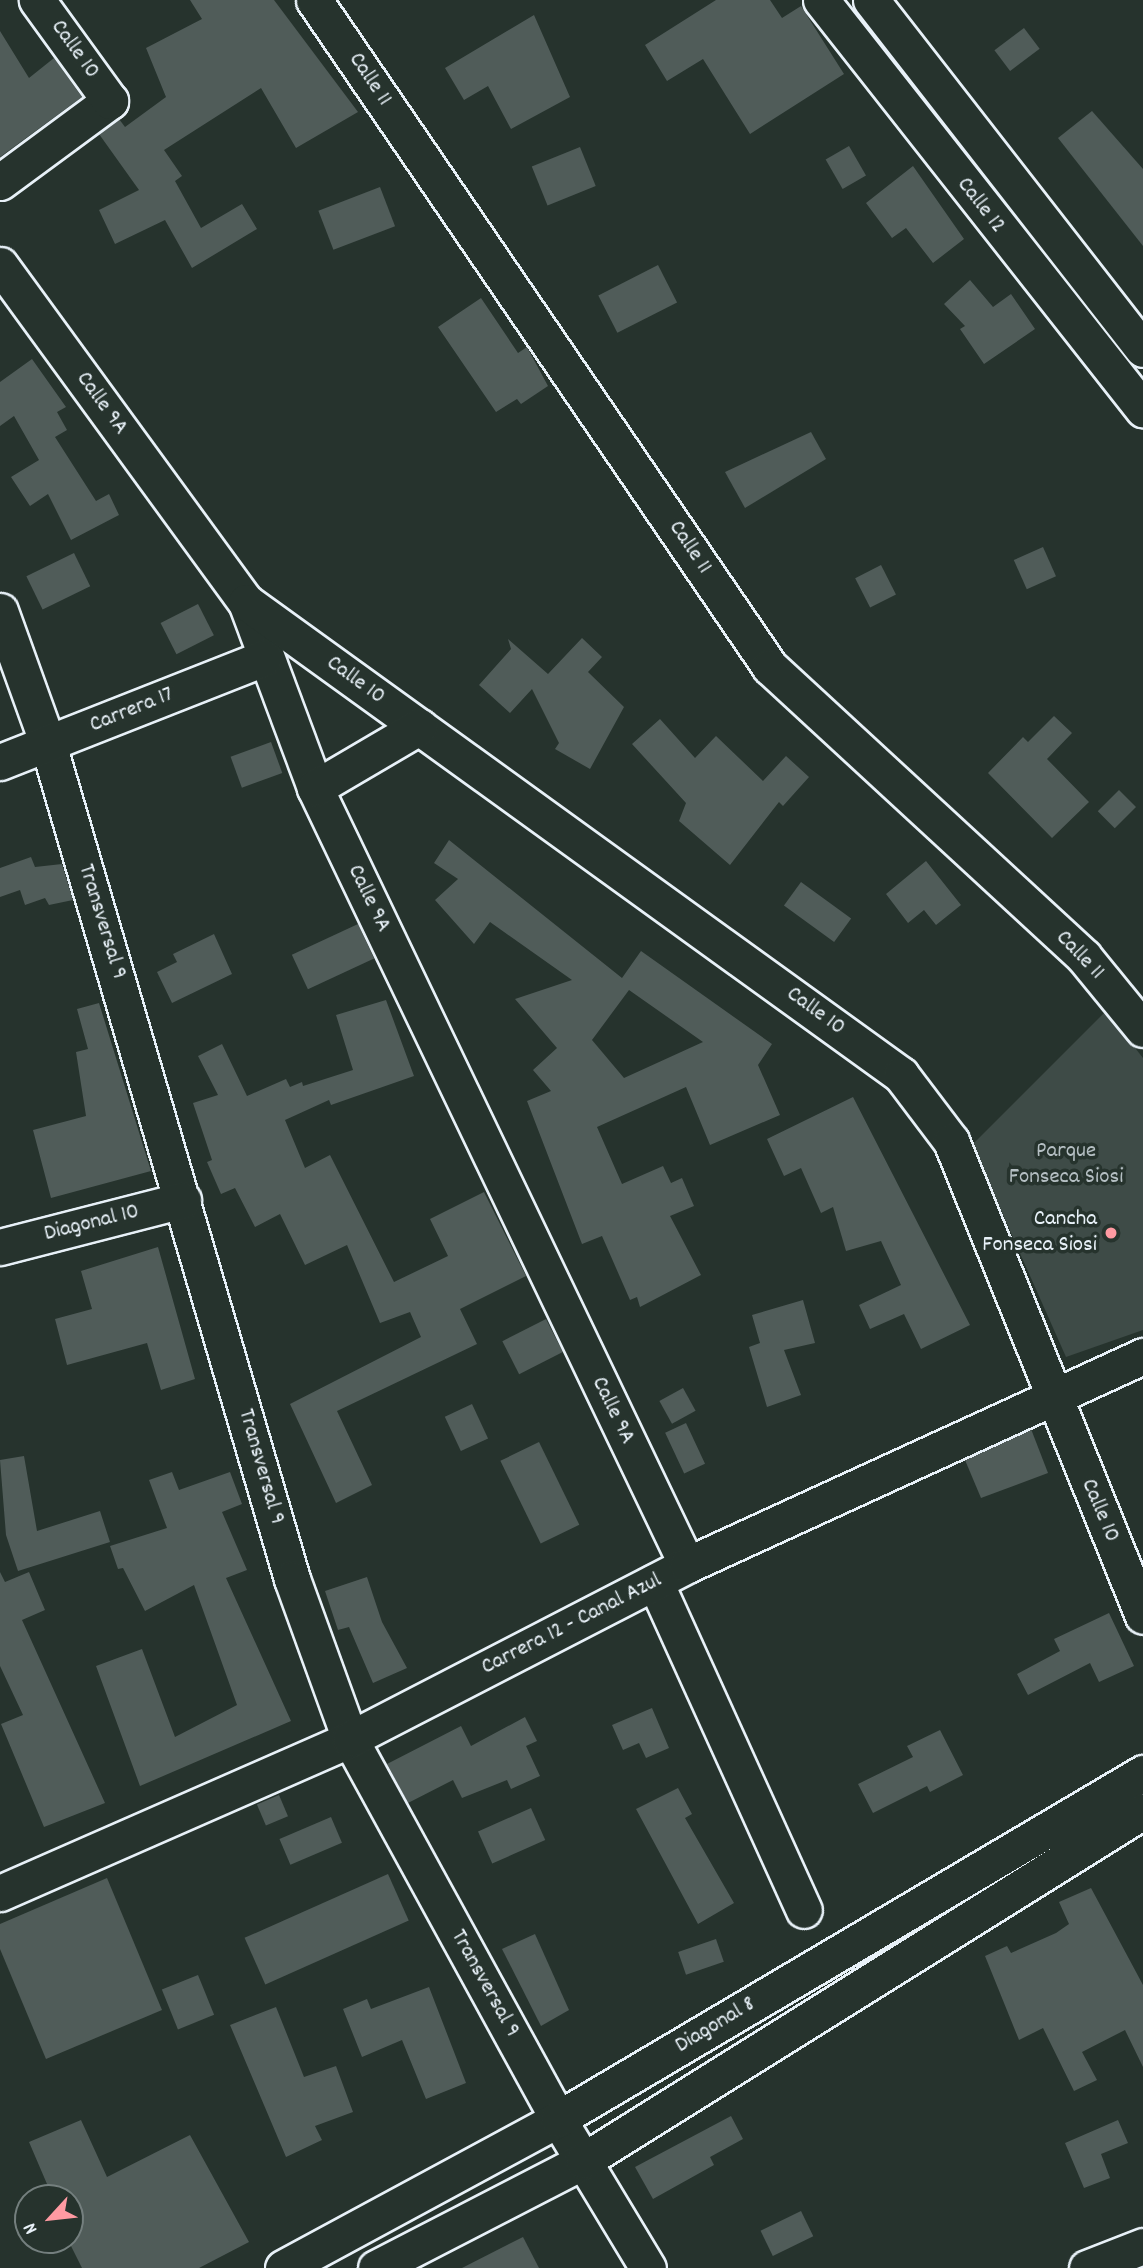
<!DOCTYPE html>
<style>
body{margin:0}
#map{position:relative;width:1143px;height:2268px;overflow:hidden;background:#26332d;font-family:Dekko,sans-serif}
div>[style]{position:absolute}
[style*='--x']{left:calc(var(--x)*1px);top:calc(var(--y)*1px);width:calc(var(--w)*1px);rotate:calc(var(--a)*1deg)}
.green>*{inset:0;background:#3e4b47}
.building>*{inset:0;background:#505c59;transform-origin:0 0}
.roads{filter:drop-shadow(2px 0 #e8f1f8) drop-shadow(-2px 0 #e8f1f8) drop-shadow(0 2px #e8f1f8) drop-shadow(0 -2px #e8f1f8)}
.minor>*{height:35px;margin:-17.5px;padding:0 17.5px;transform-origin:17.5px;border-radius:17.5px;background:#26332d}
.dots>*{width:19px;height:19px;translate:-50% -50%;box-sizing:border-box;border:4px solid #26332d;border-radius:50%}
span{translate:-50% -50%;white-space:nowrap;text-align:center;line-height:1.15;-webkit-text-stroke:7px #26332d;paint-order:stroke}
.street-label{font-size:23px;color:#e8f1f8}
.park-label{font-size:23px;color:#b5bfc3}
.poi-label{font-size:23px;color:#e8f1f8}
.right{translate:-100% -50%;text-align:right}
.north{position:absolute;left:14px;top:2184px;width:70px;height:70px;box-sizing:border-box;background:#26332d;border:2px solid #747f7e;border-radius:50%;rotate:243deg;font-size:19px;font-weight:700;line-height:28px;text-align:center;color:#e8f1f8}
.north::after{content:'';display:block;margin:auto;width:24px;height:32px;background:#ff9aa2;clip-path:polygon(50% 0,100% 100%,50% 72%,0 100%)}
</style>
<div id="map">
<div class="green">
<div style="clip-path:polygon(1106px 1011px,1143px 1058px,1143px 1330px,1066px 1357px,972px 1145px)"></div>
</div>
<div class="building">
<div style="clip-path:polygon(190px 0,274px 0,358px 112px,296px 148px,261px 88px,164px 150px,182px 176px,175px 181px,201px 228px,242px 204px,257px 229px,192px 268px,165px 220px,115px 244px,99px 210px,139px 190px,99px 134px,119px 119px,125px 127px,166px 97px,146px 48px,202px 19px)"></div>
<div style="clip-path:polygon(716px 0,770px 0,782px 18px,801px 6px,844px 74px,750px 134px,703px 59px,667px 81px,645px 45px)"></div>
<div style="clip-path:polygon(534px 15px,570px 97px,511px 129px,488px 86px,464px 100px,445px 68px)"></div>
<div style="left:1024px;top:28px;width:26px;height:37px;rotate:53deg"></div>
<div style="clip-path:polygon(0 31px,29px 78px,54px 58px,82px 97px,0 157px)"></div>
<div style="clip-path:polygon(1092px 111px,1143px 169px,1143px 246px,1058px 138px)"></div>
<div style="left:849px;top:146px;width:34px;height:27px;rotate:60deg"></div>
<div style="left:580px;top:147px;width:42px;height:52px;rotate:68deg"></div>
<div style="clip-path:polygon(913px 166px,964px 239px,933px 263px,906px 228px,892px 238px,866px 203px)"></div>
<div style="left:380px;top:187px;width:42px;height:66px;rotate:69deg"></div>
<div style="left:658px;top:265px;width:42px;height:67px;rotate:63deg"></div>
<div style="clip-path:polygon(970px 280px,993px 307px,1011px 294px,1035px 329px,984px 364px,960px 329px,965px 326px,944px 304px)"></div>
<div style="clip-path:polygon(481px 298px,518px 353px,527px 347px,548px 386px,521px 404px,517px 399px,496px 412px,438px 327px)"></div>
<div style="clip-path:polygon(32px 359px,66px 407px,57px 412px,67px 430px,55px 437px,96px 501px,109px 494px,119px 515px,71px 540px,48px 494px,30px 506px,11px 477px,39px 460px,14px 416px,0 426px,0 382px)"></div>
<div style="clip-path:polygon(811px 432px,826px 459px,745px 508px,725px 472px)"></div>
<div style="left:1043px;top:547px;width:32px;height:32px;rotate:66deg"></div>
<div style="left:74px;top:553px;width:37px;height:53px;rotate:64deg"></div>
<div style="left:881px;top:565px;width:33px;height:29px;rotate:63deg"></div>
<div style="left:198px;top:604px;width:35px;height:42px;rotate:63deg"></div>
<div style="clip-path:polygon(582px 638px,602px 657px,588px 672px,624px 707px,590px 769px,555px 749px,559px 743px,532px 689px,510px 713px,479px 685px,511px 649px,508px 639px,548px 674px)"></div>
<div style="clip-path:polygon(1054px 716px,1072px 733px,1047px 759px,1089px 802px,1052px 838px,988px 773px,1023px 737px,1028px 742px)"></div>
<div style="clip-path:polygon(660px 719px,695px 758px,716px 736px,763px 781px,786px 756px,809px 777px,783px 806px,779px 802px,730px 865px,679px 821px,686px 803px,632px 744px)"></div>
<div style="left:271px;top:742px;width:33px;height:43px;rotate:70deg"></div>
<div style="left:1119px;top:790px;width:24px;height:30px;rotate:45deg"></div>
<div style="clip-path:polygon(evenodd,449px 840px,622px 978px,641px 951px,772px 1044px,758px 1065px,780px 1115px,710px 1145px,686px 1087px,597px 1127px,622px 1184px,663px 1166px,671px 1183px,682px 1178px,694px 1206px,670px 1216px,701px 1275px,640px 1307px,637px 1297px,630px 1300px,602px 1236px,582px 1244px,527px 1101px,551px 1091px,533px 1070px,557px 1048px,515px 999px,572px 980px,490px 922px,474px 944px,435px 900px,458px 879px,434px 863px,449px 840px,629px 990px,703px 1042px,624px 1078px,592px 1040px,629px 990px)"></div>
<div style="clip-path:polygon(31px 857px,35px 867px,62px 864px,73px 900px,49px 905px,45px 898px,25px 905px,20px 890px,0 897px,0 868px)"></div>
<div style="clip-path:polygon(926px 861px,961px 905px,936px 925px,924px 910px,908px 923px,886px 894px)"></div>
<div style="left:801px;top:882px;width:62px;height:29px;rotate:36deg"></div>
<div style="left:358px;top:924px;width:38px;height:73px;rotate:65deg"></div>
<div style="clip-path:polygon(214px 934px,232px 974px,172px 1003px,157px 972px,177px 962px,173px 954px)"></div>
<div style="clip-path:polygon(386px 1000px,414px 1076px,331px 1105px,329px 1100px,285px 1120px,305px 1168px,330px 1155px,394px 1282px,448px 1256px,430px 1219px,484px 1192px,526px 1276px,460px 1309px,477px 1344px,337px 1411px,372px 1485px,336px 1503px,290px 1404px,421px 1337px,410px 1312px,380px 1323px,347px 1245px,305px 1265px,280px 1214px,255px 1227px,235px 1188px,221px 1194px,207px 1162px,212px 1160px,193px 1103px,218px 1095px,198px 1056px,222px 1044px,247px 1096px,286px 1079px,290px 1087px,302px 1082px,303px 1086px,353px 1070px,336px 1015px)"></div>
<div style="clip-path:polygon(99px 1003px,151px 1171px,51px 1198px,33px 1130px,86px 1116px,76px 1052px,88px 1049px,77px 1009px)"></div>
<div style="clip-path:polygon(853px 1097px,970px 1325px,921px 1349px,904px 1314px,870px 1329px,859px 1305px,901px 1285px,881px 1241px,846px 1251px,833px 1207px,821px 1213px,801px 1168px,784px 1176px,767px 1139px)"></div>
<div style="clip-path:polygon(158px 1247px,195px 1379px,161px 1390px,147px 1343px,67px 1365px,55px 1319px,92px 1309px,81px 1271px)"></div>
<div style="clip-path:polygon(803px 1300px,815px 1343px,784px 1350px,801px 1395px,767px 1407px,749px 1347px,760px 1343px,752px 1315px)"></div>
<div style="left:546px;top:1319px;width:37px;height:49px;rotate:63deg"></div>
<div style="left:683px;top:1388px;width:26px;height:27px;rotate:61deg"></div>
<div style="left:472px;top:1404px;width:38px;height:30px;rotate:65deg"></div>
<div style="left:686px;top:1423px;width:45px;height:23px;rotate:65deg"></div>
<div style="clip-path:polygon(1031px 1429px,1048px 1473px,981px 1498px,965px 1460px)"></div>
<div style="left:539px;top:1442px;width:92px;height:43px;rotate:64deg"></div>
<div style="clip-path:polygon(24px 1456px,37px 1531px,100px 1511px,110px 1542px,18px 1571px,6px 1535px,0 1460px)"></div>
<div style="clip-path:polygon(172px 1472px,179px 1490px,230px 1472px,242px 1504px,222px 1512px,247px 1570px,226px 1578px,291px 1721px,140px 1786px,96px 1666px,142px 1649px,175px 1737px,237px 1705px,194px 1585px,145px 1611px,123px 1568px,118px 1569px,110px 1546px,167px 1528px,149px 1480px)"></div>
<div style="clip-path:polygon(0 1572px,5px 1582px,29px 1572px,45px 1610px,22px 1620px,105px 1803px,44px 1827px,1px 1724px,23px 1715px,0 1666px)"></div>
<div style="clip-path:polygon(367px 1577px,382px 1622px,407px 1668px,373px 1683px,349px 1627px,338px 1630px,325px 1591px)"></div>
<div style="clip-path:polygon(1109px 1613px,1134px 1666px,1099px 1682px,1090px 1663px,1028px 1695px,1017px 1674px,1060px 1651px,1054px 1639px)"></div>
<div style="clip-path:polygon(652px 1708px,669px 1748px,646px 1758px,639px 1743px,623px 1750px,612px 1725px)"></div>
<div style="clip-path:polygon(525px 1717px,537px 1741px,526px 1746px,540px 1776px,511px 1789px,507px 1780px,462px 1798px,453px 1780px,408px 1803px,387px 1764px,461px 1726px,471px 1746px)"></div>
<div style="clip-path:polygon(940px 1730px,963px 1775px,930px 1792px,927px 1786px,873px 1813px,858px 1784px,913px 1757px,907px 1746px)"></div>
<div style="clip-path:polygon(678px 1788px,692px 1814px,685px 1818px,734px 1903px,698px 1924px,636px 1809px)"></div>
<div style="left:279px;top:1795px;width:23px;height:24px;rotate:67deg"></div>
<div style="left:531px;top:1808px;width:35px;height:58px;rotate:66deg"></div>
<div style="left:331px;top:1817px;width:28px;height:56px;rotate:67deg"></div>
<div style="left:388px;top:1874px;width:51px;height:157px;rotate:66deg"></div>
<div style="clip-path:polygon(107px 1878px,162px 2010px,46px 2059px,0 1949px,0 1924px)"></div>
<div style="clip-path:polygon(1091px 1888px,1143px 1985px,1143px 2067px,1125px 2030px,1082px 2052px,1097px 2080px,1074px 2091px,1043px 2028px,1019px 2040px,985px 1956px,1007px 1946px,1011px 1953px,1056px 1933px,1069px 1924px,1059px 1902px)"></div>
<div style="clip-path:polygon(535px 1934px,569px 2010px,541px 2026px,502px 1949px)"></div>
<div style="left:716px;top:1939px;width:24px;height:40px;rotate:71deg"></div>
<div style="left:198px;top:1975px;width:43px;height:39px;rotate:68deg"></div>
<div style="clip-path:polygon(429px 1987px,466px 2083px,426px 2099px,402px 2040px,362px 2057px,343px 2009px,367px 1999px,371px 2009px)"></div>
<div style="clip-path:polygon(276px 2007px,304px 2077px,336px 2066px,353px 2112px,315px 2126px,322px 2140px,286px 2157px,230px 2025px)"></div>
<div style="clip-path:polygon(731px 2116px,743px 2139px,710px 2157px,714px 2165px,653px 2199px,635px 2167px)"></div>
<div style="clip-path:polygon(81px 2120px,107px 2177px,190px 2135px,249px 2242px,199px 2268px,82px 2268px,68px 2240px,70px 2198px,53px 2198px,29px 2142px)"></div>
<div style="clip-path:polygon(1118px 2120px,1128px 2143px,1101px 2154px,1110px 2178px,1084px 2188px,1065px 2143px)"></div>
<div style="left:801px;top:2211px;width:28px;height:45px;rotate:64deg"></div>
<div style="clip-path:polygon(523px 2237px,539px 2268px,462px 2268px)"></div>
</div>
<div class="roads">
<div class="minor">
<div style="--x:314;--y:0;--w:808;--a:55.64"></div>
<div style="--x:770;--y:667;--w:427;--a:42.7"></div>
<div style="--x:1084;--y:957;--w:93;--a:50.7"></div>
<div style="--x:821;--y:0;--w:521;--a:51.79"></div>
<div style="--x:871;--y:0;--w:442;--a:52.1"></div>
<div style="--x:0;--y:182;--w:137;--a:-36.4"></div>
<div style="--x:110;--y:101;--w:125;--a:-125.9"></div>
<div style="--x:0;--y:265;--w:417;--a:53.9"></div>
<div style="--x:246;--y:602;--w:198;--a:69.6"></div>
<div style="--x:315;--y:788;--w:861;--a:64.42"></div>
<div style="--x:246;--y:602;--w:808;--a:35.83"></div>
<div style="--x:901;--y:1075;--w:83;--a:52.9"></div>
<div style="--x:951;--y:1141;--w:512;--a:67.99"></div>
<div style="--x:0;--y:611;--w:141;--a:70.2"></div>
<div style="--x:48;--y:744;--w:870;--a:73.71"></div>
<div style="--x:292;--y:1579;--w:170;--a:70.1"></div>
<div style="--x:350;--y:1739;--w:433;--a:61.3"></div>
<div style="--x:558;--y:2119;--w:174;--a:58.9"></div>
<div style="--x:0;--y:762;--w:284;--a:-21.5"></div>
<div style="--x:315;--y:788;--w:121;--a:-30.4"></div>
<div style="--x:0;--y:1247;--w:189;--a:-14.4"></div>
<div style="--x:655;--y:1582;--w:360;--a:65.6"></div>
<div style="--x:0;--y:1893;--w:382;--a:-23.7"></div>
<div style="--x:350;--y:1739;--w:379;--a:-27.3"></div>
<div style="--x:687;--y:1565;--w:502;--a:-24.62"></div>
<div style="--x:283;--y:2268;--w:313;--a:-28.4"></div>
<div style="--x:558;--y:2119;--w:680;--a:-30.6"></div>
<div style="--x:376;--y:2268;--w:233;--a:-27.3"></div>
<div style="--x:583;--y:2161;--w:660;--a:-32.01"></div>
<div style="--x:1087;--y:2268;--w:60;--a:-21.4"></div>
</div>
</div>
<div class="dots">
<div style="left:1111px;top:1233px;background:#ff9aa2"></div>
</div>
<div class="street-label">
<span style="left:74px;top:50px;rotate:54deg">Calle 10</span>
<span style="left:369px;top:80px;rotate:56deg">Calle 11</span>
<span style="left:980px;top:206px;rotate:52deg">Calle 12</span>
<span style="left:101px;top:404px;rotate:54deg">Calle 9A</span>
<span style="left:689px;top:548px;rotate:56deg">Calle 11</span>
<span style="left:355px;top:681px;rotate:36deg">Calle 10</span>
<span style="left:132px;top:711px;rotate:-22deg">Carrera 17</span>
<span style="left:368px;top:899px;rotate:64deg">Calle 9A</span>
<span style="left:101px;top:922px;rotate:73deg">Transversal 9</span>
<span style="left:1079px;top:956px;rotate:46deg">Calle 11</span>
<span style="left:815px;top:1012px;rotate:36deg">Calle 10</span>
<span style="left:92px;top:1224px;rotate:-14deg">Diagonal 10</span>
<span style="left:612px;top:1411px;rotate:64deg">Calle 9A</span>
<span style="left:260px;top:1467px;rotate:74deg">Transversal 9</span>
<span style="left:1099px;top:1511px;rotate:67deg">Calle 10</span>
<span style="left:572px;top:1625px;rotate:-27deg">Carrera 12 - Canal Azul</span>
<span style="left:484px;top:1984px;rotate:61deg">Transversal 9</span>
<span style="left:716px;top:2026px;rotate:-31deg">Diagonal 8</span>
</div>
<div class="park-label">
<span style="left:1066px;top:1165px">Parque<br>Fonseca Siosi</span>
</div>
<div class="poi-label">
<span class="right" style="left:1097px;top:1233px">Cancha<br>Fonseca Siosi</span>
</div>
<div class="north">N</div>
</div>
